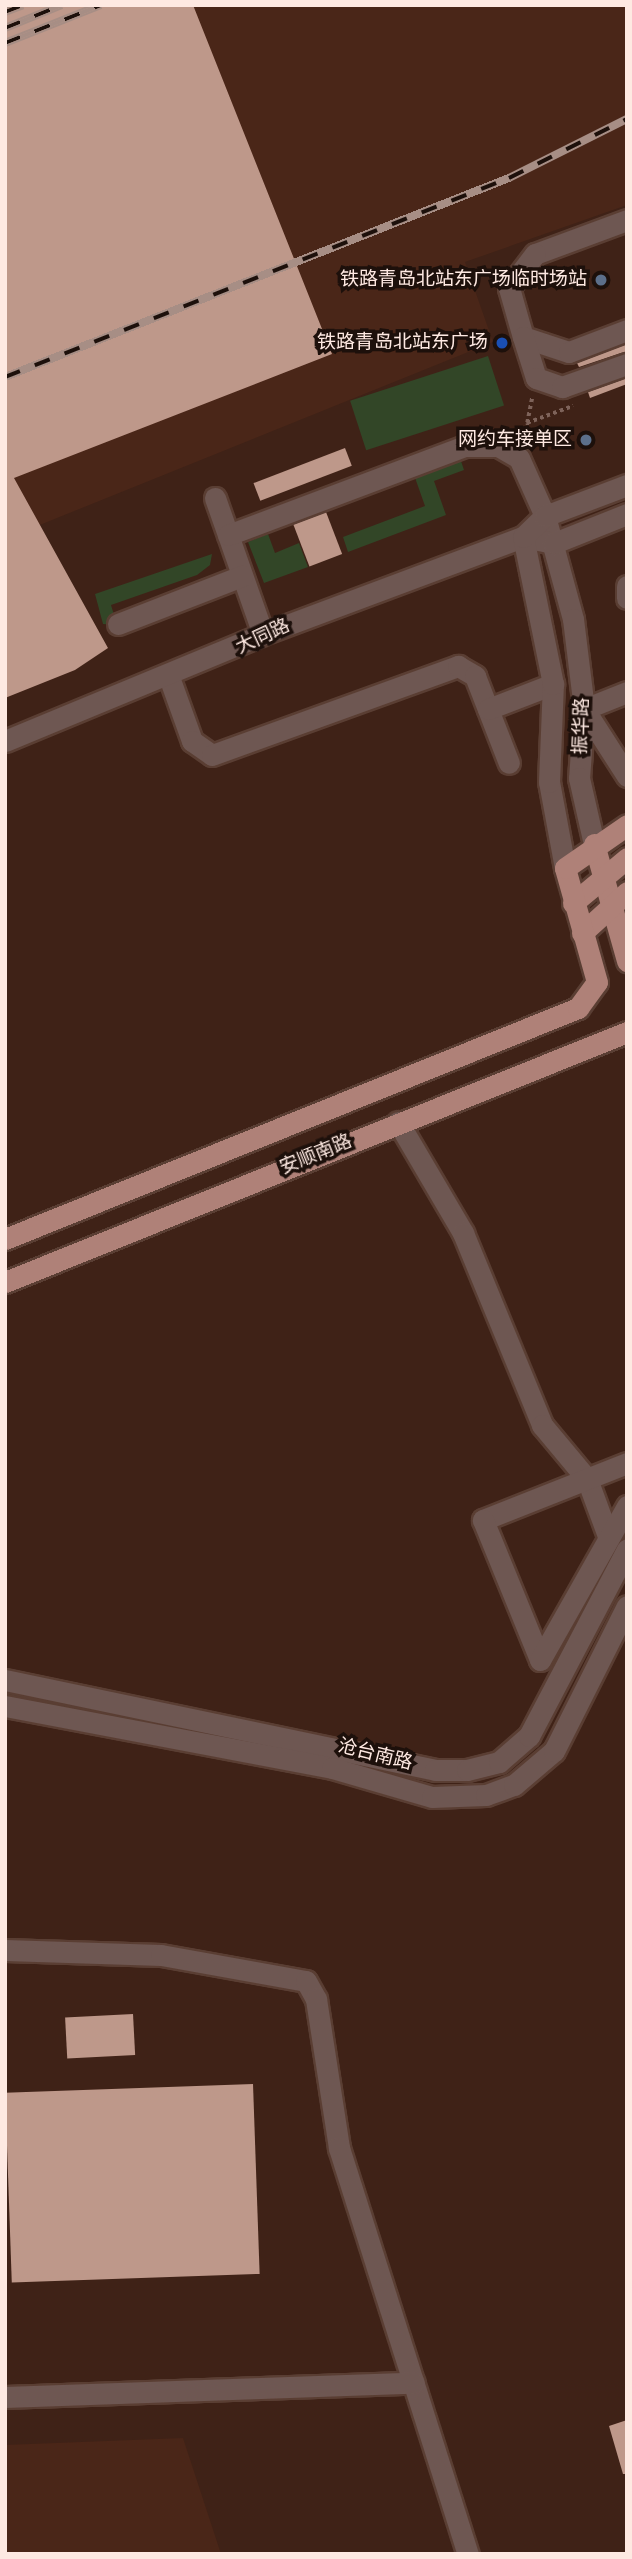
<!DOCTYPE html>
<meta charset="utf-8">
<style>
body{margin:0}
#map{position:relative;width:632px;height:2559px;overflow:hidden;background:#3f2217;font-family:Signika,"Noto Sans SC",sans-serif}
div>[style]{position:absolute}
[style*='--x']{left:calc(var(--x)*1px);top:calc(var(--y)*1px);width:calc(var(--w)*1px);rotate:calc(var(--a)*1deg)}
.built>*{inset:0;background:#4a2618}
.green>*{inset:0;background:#324627;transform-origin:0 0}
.building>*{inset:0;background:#be988a;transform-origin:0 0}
.path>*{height:3.5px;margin-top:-1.75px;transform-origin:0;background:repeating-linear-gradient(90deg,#7e635a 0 3.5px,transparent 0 7px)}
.roads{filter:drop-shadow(2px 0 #5a3e33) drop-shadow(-2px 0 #5a3e33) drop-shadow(0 2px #5a3e33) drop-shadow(0 -2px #5a3e33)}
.minor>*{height:21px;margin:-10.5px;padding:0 10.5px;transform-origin:10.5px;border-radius:10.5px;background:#6e5752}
.major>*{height:21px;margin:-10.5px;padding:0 10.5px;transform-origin:10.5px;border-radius:10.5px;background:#af8178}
.rail>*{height:8px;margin-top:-4px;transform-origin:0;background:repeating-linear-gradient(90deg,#1d100b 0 16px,#a78e85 0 32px);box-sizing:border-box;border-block:2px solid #a78e85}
.dots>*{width:19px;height:19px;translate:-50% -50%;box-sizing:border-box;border:4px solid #1d100b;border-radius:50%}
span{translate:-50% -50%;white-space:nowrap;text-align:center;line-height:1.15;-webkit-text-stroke:7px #1d100b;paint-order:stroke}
.poi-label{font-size:19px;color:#fee9e2}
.right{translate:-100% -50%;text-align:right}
.street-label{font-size:19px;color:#fee9e2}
.frame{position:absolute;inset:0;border:7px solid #fee9e2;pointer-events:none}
</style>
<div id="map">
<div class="built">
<div style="clip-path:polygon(5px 5px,627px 5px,627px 205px,465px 262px,493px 342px,5px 539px)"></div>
<div style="clip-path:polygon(183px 2438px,221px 2554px,5px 2554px,5px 2445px)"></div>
</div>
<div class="green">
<div style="left:488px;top:356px;width:52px;height:145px;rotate:72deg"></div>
<div style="clip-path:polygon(459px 455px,464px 470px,434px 481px,446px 515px,348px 552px,343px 537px,425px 506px,413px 472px)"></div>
<div style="clip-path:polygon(268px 534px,275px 553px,299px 543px,308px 567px,264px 583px,248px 542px)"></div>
<div style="clip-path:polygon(212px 554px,210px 565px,197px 575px,111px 605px,117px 625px,103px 624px,95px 594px)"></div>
</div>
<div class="building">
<div style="clip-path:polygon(5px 5px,193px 5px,332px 354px,14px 478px,108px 648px,75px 670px,5px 698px)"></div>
<div style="clip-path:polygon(627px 344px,627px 351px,579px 367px,577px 363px)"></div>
<div style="clip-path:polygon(627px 378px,627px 384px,590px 398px,588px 392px)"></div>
<div style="left:345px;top:448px;width:19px;height:98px;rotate:69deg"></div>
<div style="left:326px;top:512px;width:45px;height:35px;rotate:69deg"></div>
<div style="left:133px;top:2014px;width:41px;height:68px;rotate:87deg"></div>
<div style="left:253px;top:2084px;width:190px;height:248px;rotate:88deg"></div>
<div style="clip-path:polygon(627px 2420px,627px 2474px,623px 2474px,609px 2426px)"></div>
</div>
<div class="path">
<div style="--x:527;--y:423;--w:26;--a:-79"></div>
<div style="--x:535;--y:445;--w:23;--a:-110"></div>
<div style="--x:527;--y:423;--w:49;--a:-20.3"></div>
</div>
<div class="roads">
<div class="minor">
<div style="--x:627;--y:220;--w:98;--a:159.7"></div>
<div style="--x:535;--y:254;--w:43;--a:127.4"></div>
<div style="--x:509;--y:288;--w:51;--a:74.1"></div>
<div style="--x:523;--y:337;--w:48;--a:18.1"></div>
<div style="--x:569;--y:352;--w:62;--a:-20.8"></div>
<div style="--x:523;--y:337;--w:43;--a:72.4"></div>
<div style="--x:536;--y:378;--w:28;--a:19"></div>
<div style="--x:562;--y:387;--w:69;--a:-19.5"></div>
<div style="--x:215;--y:498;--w:144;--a:70.6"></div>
<div style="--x:228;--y:535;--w:253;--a:-20.6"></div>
<div style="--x:465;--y:446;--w:33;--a:0"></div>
<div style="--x:498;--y:446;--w:24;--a:30"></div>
<div style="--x:519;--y:458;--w:64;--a:65.9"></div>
<div style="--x:545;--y:516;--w:107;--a:74.8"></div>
<div style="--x:573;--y:619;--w:91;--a:83"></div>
<div style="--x:584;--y:709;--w:69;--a:94.1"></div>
<div style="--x:579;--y:778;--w:68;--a:77.2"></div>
<div style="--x:627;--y:586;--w:12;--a:90"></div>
<div style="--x:118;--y:624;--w:133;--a:-21.2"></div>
<div style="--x:169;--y:677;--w:68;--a:70.2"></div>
<div style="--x:192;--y:741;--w:24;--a:35"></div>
<div style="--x:212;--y:755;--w:262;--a:-19.9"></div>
<div style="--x:458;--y:666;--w:20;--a:30"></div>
<div style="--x:475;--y:676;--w:93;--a:68.7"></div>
<div style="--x:627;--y:692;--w:46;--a:158.4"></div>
<div style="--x:584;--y:709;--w:80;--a:57.3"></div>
<div style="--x:488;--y:709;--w:70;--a:-21"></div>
<div style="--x:5;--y:741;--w:279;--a:-22.5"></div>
<div style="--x:263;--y:634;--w:278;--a:-20.5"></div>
<div style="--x:523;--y:537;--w:32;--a:11"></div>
<div style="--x:554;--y:543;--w:79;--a:-21.7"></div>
<div style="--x:565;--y:868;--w:87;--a:-100.5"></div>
<div style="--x:549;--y:782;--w:98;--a:-87.7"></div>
<div style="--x:553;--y:684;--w:150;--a:-101.5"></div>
<div style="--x:523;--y:537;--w:30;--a:-44"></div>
<div style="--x:545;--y:516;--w:88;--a:-20.7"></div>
<div style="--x:398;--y:1122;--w:129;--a:59.6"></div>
<div style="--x:463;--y:1233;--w:208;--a:67.6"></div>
<div style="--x:542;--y:1425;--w:70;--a:50.2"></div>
<div style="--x:587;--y:1479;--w:61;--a:69.8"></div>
<div style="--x:627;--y:1463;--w:155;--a:158.4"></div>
<div style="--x:483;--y:1520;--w:151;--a:67.8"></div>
<div style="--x:540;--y:1660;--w:177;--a:-60.5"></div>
<div style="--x:5;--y:1680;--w:439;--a:11.8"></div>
<div style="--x:435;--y:1770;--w:32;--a:0"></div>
<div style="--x:467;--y:1770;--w:33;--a:-14"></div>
<div style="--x:499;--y:1762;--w:40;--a:-41"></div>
<div style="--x:529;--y:1736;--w:211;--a:-62.3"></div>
<div style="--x:5;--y:1706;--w:333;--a:10.7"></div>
<div style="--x:332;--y:1768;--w:104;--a:16.2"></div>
<div style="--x:432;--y:1797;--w:54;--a:-2.1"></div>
<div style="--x:486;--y:1795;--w:30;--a:-20"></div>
<div style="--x:514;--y:1785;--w:52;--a:-40.4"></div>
<div style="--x:554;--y:1751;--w:162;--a:-63.3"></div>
<div style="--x:5;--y:1950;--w:156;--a:1.8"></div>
<div style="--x:161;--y:1955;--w:147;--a:10.2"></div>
<div style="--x:306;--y:1981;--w:21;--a:61"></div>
<div style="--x:316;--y:1999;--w:151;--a:81.2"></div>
<div style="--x:339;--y:2148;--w:426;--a:72.4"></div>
<div style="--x:5;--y:2397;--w:409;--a:-2"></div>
</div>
<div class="major">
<div style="--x:594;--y:844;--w:122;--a:74.2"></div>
<div style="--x:573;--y:903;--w:70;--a:-39.8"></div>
<div style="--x:582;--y:933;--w:61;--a:-42.3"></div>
<div style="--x:5;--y:1239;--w:618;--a:-21.96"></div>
<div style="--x:578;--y:1008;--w:32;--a:-54"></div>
<div style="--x:597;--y:982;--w:118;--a:-105.7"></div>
<div style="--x:565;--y:868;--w:75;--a:-34.7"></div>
<div style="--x:5;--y:1282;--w:670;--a:-21.9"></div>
</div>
</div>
<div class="rail">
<div style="--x:5;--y:12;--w:19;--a:-21"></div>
<div style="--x:5;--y:28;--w:61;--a:-22"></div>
<div style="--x:5;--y:43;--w:103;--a:-21.6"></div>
<div style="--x:5;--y:377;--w:542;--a:-21.55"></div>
<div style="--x:509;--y:178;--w:132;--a:-26.6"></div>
</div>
<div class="dots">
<div style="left:601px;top:280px;background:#5c6f8a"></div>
<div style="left:502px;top:343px;background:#1a4fb4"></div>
<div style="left:586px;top:440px;background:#5c6f8a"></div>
</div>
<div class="poi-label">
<span class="right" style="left:587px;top:280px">铁路青岛北站东广场临时场站</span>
<span class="right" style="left:488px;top:343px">铁路青岛北站东广场</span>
<span class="right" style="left:572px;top:440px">网约车接单区</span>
</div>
<div class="street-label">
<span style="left:263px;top:637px;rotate:-25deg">大同路</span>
<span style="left:582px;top:726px;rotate:-88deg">振华路</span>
<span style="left:316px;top:1155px;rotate:-22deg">安顺南路</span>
<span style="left:375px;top:1755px;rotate:14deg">沧台南路</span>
</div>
<div class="frame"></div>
</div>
